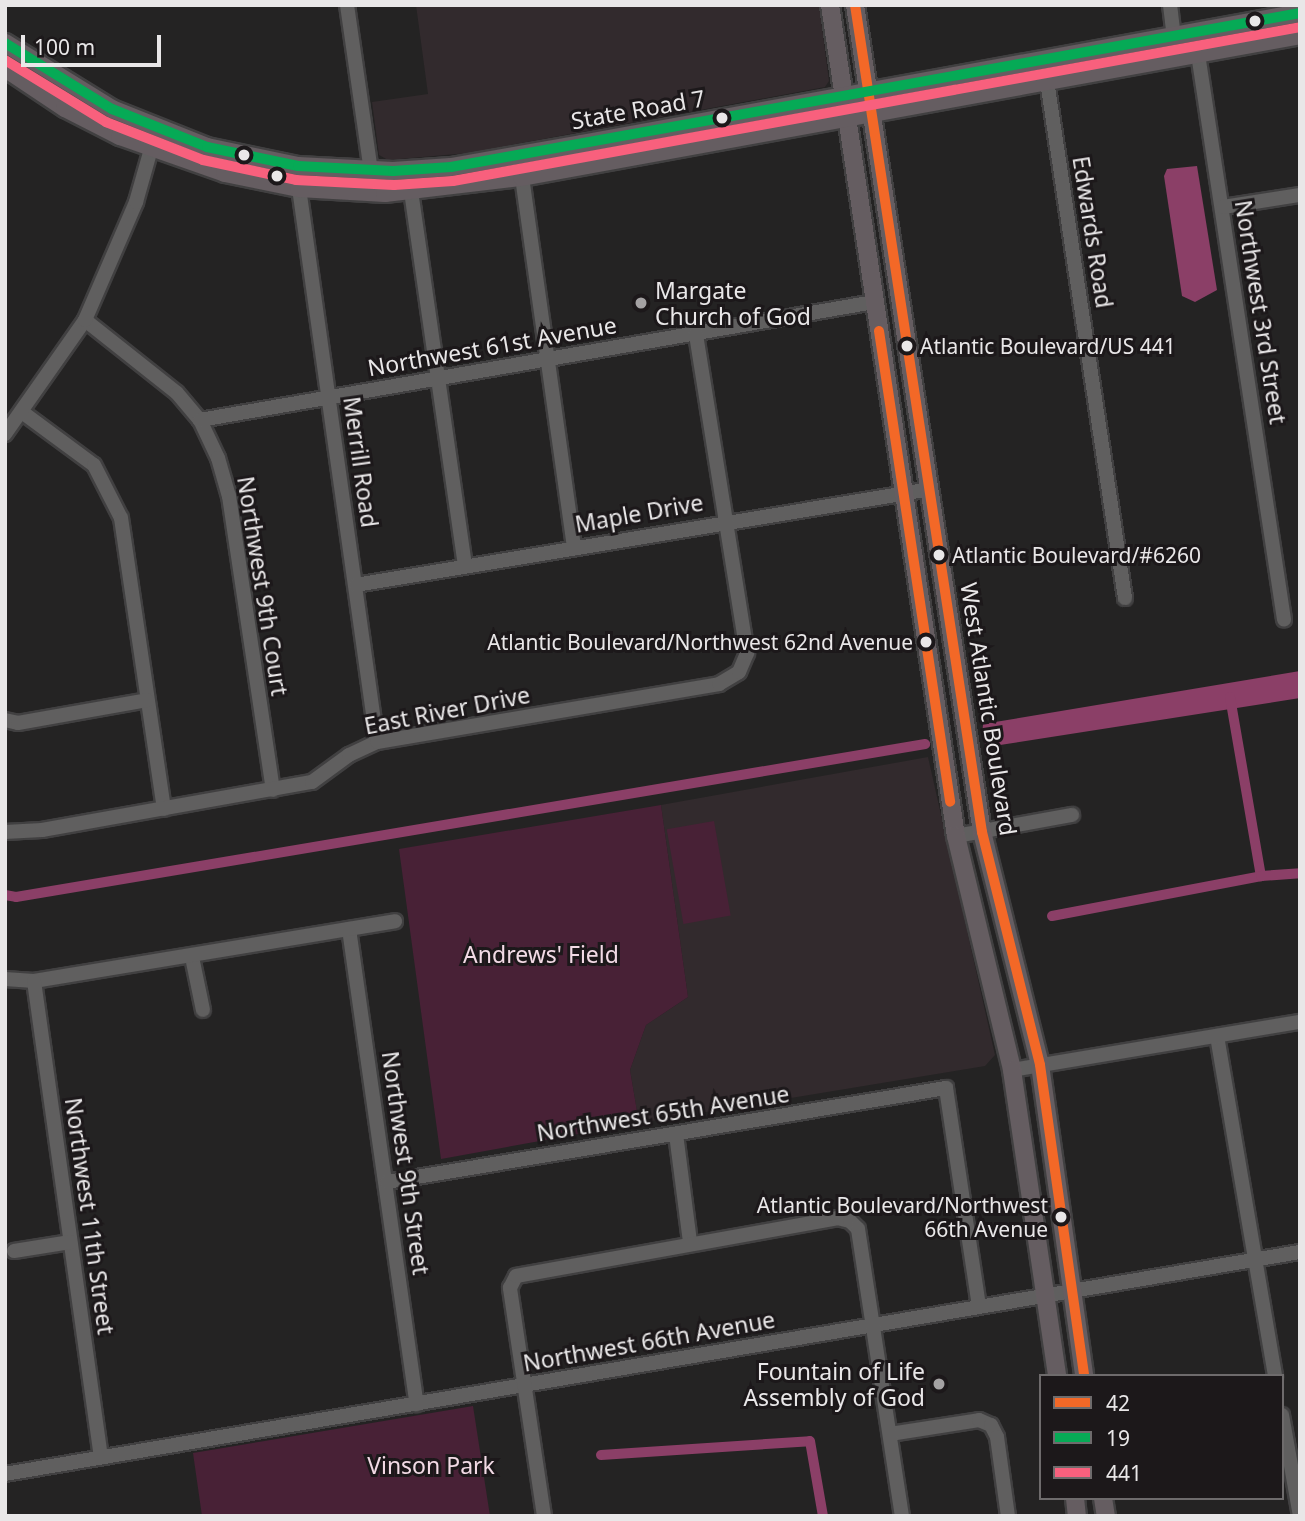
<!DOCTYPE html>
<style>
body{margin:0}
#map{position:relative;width:1305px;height:1521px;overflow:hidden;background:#242323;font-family:"Noto Sans",sans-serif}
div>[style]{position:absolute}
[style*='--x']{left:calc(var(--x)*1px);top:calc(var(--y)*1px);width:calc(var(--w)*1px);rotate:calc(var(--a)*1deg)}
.built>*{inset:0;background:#322a2d}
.green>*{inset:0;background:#482136;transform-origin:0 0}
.water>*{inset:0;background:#8b3f67}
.canal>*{height:10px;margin:-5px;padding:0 5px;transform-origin:5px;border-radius:5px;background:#8b3f67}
.roads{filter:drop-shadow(2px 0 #414041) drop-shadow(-2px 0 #414041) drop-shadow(0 2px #414041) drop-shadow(0 -2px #414041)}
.minor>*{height:14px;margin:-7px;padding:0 7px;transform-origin:7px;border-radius:7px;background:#605f5f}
.major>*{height:18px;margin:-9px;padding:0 9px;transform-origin:9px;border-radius:9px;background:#655d61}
.bus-1>*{height:10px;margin:-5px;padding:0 5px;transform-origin:5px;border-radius:5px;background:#f36827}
.bus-2>*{height:10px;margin:-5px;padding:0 5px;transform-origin:5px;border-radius:5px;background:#06aa56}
.bus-3>*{height:10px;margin:-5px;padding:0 5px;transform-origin:5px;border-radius:5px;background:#f8607d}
.dots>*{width:19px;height:19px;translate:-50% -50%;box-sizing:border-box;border:4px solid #1c181a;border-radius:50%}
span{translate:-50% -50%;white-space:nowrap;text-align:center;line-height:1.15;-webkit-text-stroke:6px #1c181a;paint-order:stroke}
.bus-label{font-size:21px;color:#e9e7e8}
.left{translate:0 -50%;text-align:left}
.right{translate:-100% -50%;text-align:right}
.street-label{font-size:23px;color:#e9e7e8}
.poi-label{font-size:23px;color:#e9e7e8}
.park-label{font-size:23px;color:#f2dae5}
.frame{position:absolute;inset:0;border:7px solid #e9e7e8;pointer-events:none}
.legend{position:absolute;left:1039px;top:1374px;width:245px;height:126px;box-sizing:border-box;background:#1c181a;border:2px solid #6e6b6c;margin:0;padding:9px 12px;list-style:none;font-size:21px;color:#e9e7e8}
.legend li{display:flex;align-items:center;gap:14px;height:35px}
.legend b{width:35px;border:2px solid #6e6b6c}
.scale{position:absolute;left:21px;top:35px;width:140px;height:32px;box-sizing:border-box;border:4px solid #e9e7e8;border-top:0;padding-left:9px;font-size:21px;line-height:24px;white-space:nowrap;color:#e9e7e8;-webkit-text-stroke:5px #1c181a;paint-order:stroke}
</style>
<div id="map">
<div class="built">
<div style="clip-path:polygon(416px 5px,819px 5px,829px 81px,825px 87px,468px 153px,388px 160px,379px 155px,372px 102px,428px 94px)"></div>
<div style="clip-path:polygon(928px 757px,995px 1055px,985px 1066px,639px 1123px,630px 1070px,646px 1025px,688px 997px,661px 805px)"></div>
</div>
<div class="green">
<div style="clip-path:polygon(661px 805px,688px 997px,646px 1025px,630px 1070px,639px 1123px,441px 1159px,399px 849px)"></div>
<div style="left:714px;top:821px;width:96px;height:48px;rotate:80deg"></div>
<div style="clip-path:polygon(473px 1406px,490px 1516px,202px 1516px,193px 1453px)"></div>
</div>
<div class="water">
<div style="clip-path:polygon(1197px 166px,1217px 290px,1195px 302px,1182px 296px,1164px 176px,1167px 169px)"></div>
<div style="clip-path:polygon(1300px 671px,1300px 698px,987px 747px,982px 738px,983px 724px)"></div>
</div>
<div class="canal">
<div style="--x:1230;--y:697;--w:182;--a:80.2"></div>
<div style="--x:5;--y:895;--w:11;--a:10"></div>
<div style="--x:16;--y:897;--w:922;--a:-9.55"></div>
<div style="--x:1052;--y:916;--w:213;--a:-10.8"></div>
<div style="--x:1261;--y:876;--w:39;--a:-4"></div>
<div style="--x:601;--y:1455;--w:209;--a:-3.8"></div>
<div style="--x:810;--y:1441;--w:76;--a:80.2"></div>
</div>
<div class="roads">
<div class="minor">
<div style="--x:347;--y:5;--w:168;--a:81.8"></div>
<div style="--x:1170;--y:5;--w:31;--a:83"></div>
<div style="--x:1198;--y:54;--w:572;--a:81.35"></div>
<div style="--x:1047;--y:81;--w:523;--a:81.42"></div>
<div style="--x:522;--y:177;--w:375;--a:82"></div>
<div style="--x:299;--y:188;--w:559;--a:81.99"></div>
<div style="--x:411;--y:191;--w:379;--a:81.8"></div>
<div style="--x:1223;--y:207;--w:78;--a:-8.9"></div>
<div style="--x:85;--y:320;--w:117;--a:38.4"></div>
<div style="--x:177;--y:393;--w:35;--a:50"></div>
<div style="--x:200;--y:420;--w:42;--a:64.7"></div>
<div style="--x:218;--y:458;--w:40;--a:74"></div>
<div style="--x:229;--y:496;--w:297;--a:81.5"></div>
<div style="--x:22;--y:412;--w:89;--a:36.4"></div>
<div style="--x:94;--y:465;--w:59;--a:63"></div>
<div style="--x:121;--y:518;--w:294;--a:81.6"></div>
<div style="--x:200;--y:420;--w:684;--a:-9.93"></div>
<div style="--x:5;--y:434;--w:139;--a:-54.9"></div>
<div style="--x:85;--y:320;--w:129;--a:-66.6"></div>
<div style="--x:136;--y:202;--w:55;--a:-74.2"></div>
<div style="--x:356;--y:585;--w:583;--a:-9.48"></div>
<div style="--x:5;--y:720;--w:13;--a:13"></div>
<div style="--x:18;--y:723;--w:131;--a:-10.1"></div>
<div style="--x:5;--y:832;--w:37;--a:-3"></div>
<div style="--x:42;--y:830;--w:274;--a:-10.1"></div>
<div style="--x:312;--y:782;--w:46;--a:-36.1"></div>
<div style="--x:349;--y:755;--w:31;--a:-25"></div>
<div style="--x:377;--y:742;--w:347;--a:-9.6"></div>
<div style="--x:719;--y:684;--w:23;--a:-31"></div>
<div style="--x:739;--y:672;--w:21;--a:-67"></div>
<div style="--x:747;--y:653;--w:323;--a:-99.1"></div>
<div style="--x:956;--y:836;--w:118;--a:-10.3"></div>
<div style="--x:349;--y:929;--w:480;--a:81.9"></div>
<div style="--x:192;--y:957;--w:54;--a:78.3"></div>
<div style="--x:5;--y:979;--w:29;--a:4"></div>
<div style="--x:34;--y:981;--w:366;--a:-9.4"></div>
<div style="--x:34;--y:981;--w:481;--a:82"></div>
<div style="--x:1217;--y:1036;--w:345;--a:80.3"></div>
<div style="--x:1012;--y:1070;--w:292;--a:-9.5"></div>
<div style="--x:676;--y:1134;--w:109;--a:82.6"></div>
<div style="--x:387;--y:1182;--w:567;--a:-9.55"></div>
<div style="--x:946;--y:1088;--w:221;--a:81.4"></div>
<div style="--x:14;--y:1251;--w:57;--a:-9.1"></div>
<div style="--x:1282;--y:1415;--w:103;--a:79.9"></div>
<div style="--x:890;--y:1434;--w:90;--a:-8.9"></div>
<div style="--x:979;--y:1420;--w:13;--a:23"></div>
<div style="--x:991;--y:1425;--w:13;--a:63"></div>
<div style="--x:997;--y:1437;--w:80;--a:82.1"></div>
<div style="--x:5;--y:1474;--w:1314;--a:-9.73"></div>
<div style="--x:544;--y:1516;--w:231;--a:-98.5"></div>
<div style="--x:510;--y:1288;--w:13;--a:-63"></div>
<div style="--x:516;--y:1276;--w:326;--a:-10.2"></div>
<div style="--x:837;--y:1218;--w:13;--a:13"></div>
<div style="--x:850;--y:1221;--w:11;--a:45"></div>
<div style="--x:858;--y:1229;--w:290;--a:81.3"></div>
</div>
<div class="major">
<div style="--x:830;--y:5;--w:840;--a:81.38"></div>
<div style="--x:956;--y:836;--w:241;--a:76.5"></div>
<div style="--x:1012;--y:1070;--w:309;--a:81.6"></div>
<div style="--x:855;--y:5;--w:837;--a:81.27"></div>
<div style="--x:982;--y:832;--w:240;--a:76"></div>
<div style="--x:1040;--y:1065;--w:314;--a:81.9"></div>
<div style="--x:5;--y:43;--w:126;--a:31.7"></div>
<div style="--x:112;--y:109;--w:102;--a:21.8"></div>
<div style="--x:207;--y:147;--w:93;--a:11.8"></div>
<div style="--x:298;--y:166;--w:95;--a:3"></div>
<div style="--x:393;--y:171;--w:58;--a:-3.9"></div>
<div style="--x:451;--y:167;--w:132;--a:-10"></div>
<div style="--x:581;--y:144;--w:731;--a:-10.33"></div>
<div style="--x:5;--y:68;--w:72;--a:33.7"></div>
<div style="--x:65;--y:108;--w:62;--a:27"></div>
<div style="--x:120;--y:136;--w:111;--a:19.4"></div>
<div style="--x:225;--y:173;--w:76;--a:11.5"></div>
<div style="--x:299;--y:188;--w:86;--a:3.3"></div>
<div style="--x:385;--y:193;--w:138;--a:-6.7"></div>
<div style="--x:522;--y:177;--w:791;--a:-10.34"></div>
<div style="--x:1075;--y:1498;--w:18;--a:84"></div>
<div style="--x:1103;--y:1498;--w:18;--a:81"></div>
</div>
</div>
<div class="bus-1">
<div style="--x:855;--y:5;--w:837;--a:81.27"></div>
<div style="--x:982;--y:832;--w:240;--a:76"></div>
<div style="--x:1040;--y:1065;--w:314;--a:81.9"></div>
<div style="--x:879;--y:331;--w:476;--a:81.4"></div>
</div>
<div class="bus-2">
<div style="--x:5;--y:43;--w:126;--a:31.7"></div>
<div style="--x:112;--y:109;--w:102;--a:21.8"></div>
<div style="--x:207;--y:147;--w:93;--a:11.8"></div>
<div style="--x:298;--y:166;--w:95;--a:3"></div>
<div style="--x:393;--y:171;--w:58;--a:-3.9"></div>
<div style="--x:451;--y:167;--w:863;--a:-10.28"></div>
</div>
<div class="bus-3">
<div style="--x:5;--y:60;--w:119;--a:31.5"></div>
<div style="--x:106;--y:122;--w:104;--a:21.4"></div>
<div style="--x:203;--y:160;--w:95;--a:12.1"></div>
<div style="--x:296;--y:180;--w:98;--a:2.9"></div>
<div style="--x:394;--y:185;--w:59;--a:-3.9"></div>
<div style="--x:453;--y:181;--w:861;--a:-10.3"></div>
</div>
<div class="dots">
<div style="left:1255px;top:21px;background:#e9e7e8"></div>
<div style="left:722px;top:118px;background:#e9e7e8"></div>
<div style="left:244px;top:155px;background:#e9e7e8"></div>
<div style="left:277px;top:176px;background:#e9e7e8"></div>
<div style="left:641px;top:303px;background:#a4a2a3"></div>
<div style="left:907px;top:346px;background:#e9e7e8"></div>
<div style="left:939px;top:555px;background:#e9e7e8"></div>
<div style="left:926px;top:642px;background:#e9e7e8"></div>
<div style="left:1061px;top:1217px;background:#e9e7e8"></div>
<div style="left:939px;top:1384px;background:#a4a2a3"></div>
</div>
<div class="bus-label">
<span class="left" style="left:920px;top:346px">Atlantic Boulevard/US 441</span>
<span class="left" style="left:952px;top:555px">Atlantic Boulevard/#6260</span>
<span class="right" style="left:913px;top:642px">Atlantic Boulevard/Northwest 62nd Avenue</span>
<span class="right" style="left:1048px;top:1217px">Atlantic Boulevard/Northwest<br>66th Avenue</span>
</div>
<div class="street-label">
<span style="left:638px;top:109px;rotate:-10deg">State Road 7</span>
<span style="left:1093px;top:232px;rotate:81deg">Edwards Road</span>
<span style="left:1261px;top:312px;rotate:81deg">Northwest 3rd Street</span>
<span style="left:492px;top:346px;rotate:-10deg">Northwest 61st Avenue</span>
<span style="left:361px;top:462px;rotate:82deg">Merrill Road</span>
<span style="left:639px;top:513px;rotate:-10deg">Maple Drive</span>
<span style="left:263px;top:586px;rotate:81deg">Northwest 9th Court</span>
<span style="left:989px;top:709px;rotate:81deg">West Atlantic Boulevard</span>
<span style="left:447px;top:710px;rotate:-11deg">East River Drive</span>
<span style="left:663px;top:1113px;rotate:-9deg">Northwest 65th Avenue</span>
<span style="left:406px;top:1163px;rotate:82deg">Northwest 9th Street</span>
<span style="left:90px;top:1216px;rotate:82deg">Northwest 11th Street</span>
<span style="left:649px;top:1341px;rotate:-10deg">Northwest 66th Avenue</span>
</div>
<div class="poi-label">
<span class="left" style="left:655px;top:303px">Margate<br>Church of God</span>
<span class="right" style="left:925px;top:1384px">Fountain of Life<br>Assembly of God</span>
</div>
<div class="park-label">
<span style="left:541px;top:954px">Andrews' Field</span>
<span style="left:431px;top:1465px">Vinson Park</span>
</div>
<div class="frame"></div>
<ul class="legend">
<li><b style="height:9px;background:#f36827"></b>42</li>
<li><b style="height:9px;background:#06aa56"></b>19</li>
<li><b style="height:9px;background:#f8607d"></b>441</li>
</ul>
<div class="scale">100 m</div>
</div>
